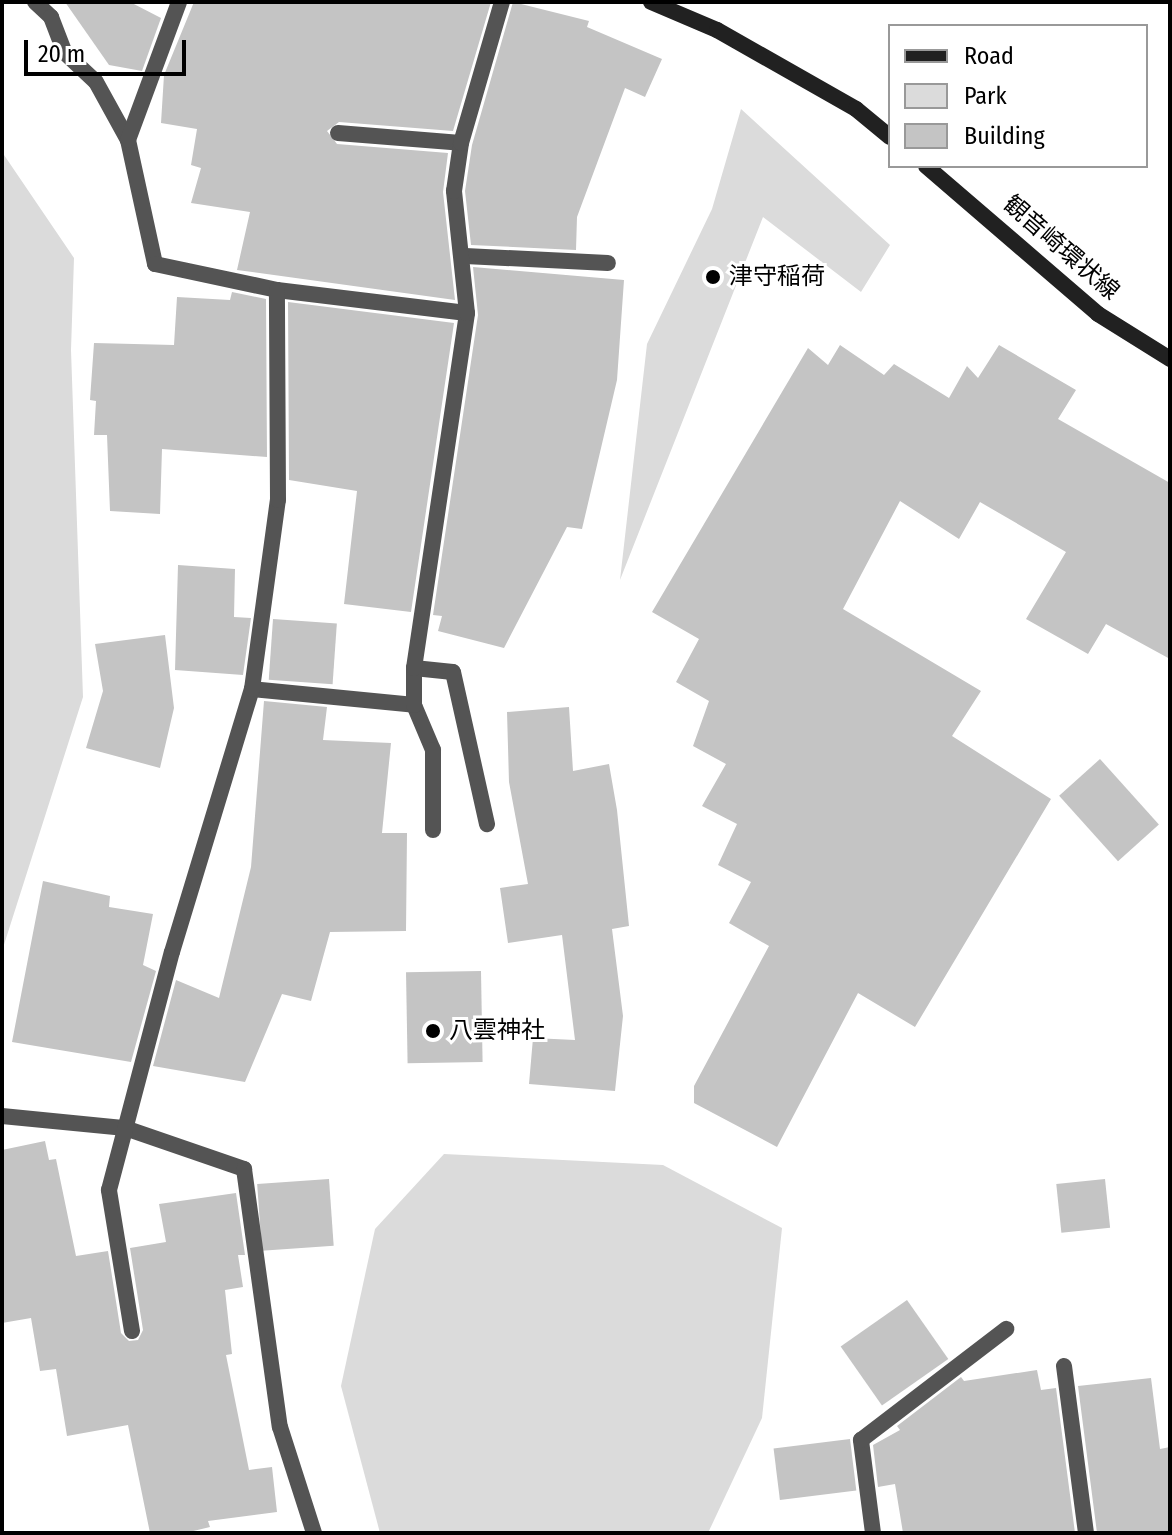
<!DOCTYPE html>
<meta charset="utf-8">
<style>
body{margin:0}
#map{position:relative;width:1172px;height:1535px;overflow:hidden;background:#fff;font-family:"Fira Sans Condensed","Noto Sans JP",sans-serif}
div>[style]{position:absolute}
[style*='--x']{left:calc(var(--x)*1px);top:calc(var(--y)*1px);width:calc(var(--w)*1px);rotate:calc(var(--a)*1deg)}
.green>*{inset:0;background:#dbdbdb}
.building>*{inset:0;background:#c4c4c4;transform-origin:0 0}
.lane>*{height:16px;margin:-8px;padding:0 8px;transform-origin:8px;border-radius:8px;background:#545454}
.street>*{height:16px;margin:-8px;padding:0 8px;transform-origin:8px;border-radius:8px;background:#545454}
.secondary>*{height:16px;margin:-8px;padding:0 8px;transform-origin:8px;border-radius:8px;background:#212121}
.dots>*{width:22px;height:22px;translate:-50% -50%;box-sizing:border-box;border:4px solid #fff;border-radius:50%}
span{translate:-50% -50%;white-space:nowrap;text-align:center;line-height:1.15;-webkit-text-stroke:6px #fff;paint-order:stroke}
.street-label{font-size:24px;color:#000}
.poi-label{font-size:24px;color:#000}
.left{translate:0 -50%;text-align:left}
.frame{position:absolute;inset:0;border:4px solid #000;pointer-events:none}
.legend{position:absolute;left:888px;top:24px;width:260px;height:144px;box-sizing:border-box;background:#fff;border:2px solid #999;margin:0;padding:10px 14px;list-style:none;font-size:24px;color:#000}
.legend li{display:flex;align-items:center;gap:16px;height:40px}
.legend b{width:40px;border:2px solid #999}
.scale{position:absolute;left:24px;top:40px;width:162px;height:36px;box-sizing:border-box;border:4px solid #000;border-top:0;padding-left:10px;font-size:24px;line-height:28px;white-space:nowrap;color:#000;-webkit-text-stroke:6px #fff;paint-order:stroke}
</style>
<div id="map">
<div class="green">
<div style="clip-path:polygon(741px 109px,890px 245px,861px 292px,763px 217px,620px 580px,647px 344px,712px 209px)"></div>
<div style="clip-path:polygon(2px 152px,74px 258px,71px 350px,83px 697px,2px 951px)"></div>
<div style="clip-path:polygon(444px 1154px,663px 1165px,782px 1228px,762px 1418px,708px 1533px,380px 1533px,341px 1386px,375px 1229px)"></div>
</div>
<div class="building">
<div style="clip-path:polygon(65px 2px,130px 2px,161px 18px,142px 71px,109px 65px)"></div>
<div style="clip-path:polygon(194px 2px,491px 2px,453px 131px,339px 122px,327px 131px,337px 144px,448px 153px,443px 192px,455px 300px,237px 270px,250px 212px,191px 203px,201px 168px,191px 165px,197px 129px,161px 123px,164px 75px)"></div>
<div style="clip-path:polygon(513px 2px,589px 21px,587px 27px,662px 59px,645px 97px,625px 88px,577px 217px,576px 250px,471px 245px,465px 191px,472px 145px)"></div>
<div style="clip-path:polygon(473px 267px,624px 280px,617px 380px,582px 529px,567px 527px,504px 648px,438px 631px,442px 616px,433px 615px,478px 315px)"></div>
<div style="clip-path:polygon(232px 292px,266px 299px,267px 457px,162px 449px,160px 514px,110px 511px,107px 435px,94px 435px,96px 401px,90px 400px,94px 343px,174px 345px,177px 297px,230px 300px)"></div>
<div style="clip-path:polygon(288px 302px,454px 323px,411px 612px,344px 604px,357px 491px,289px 480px)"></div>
<div style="clip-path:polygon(840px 345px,884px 375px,894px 364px,949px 398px,967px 366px,978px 378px,999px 345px,1076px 390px,1058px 419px,1170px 483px,1170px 659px,1106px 624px,1088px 654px,1026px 619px,1066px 552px,980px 502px,959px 539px,900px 501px,843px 609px,981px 691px,952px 736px,1051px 799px,915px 1027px,858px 993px,777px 1147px,694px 1103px,694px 1086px,769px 946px,729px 923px,751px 882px,718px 865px,737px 824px,702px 806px,726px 764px,693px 746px,709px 701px,676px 682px,699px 639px,652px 612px,808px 348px,828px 365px)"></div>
<div style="clip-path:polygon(178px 565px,235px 569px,234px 617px,251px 618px,243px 675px,175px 670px)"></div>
<div style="left:273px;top:619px;width:64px;height:61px;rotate:4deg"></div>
<div style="clip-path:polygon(165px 635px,174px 708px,160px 768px,86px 748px,103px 691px,95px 644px)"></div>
<div style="clip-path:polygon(264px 701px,327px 707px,323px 740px,391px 743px,382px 833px,407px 833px,406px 931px,330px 932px,311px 1001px,282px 994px,245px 1082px,153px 1066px,176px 980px,219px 998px,251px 867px)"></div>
<div style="clip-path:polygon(569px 707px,573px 771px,609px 764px,617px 810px,629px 926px,612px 929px,623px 1016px,615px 1091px,529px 1084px,533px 1038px,575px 1040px,562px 935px,508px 943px,500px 888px,528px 884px,509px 782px,507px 712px)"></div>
<div style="left:1100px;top:759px;width:88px;height:55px;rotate:48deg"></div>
<div style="clip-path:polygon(43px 881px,110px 896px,109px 907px,153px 914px,143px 965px,156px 971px,131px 1062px,12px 1042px)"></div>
<div style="left:481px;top:971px;width:91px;height:75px;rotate:89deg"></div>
<div style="clip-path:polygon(45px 1141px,49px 1160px,56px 1159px,76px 1256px,108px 1251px,121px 1333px,129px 1341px,138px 1340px,143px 1330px,130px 1248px,166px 1242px,159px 1204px,236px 1193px,245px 1255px,238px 1255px,243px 1287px,225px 1290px,232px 1354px,226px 1355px,249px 1470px,272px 1467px,277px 1512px,208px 1521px,210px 1527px,185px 1533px,150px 1533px,128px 1425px,67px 1436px,56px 1369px,40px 1371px,31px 1318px,2px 1323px,2px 1150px)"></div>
<div style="left:329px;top:1179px;width:67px;height:72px;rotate:86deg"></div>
<div style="left:1105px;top:1179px;width:49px;height:49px;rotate:84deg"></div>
<div style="left:907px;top:1300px;width:72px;height:81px;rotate:55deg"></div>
<div style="clip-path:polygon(1037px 1370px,1041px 1390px,1056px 1388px,1075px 1533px,903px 1533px,895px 1484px,878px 1487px,873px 1445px,900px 1430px,897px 1426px,961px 1377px,964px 1381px)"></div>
<div style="clip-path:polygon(1151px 1378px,1160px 1449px,1170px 1447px,1170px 1533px,1097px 1533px,1078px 1386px)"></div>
<div style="left:850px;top:1439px;width:52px;height:77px;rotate:83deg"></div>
</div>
<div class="lane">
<div style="--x:414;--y:705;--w:49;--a:67.1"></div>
<div style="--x:433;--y:750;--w:80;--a:90"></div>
</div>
<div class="street">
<div style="--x:35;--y:2;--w:22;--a:43"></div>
<div style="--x:51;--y:17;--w:39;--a:69"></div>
<div style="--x:65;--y:53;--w:42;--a:43.1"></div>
<div style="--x:96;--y:82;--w:66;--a:61.1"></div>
<div style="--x:128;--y:140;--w:127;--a:77.7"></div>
<div style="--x:155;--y:264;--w:125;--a:12"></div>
<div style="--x:277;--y:290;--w:191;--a:6.9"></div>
<div style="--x:338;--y:133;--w:123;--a:4.6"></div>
<div style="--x:128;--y:140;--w:147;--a:-69.7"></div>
<div style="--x:465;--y:256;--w:143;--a:2.8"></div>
<div style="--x:414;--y:668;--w:39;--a:6"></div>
<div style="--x:453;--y:672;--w:156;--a:77.4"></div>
<div style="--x:252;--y:689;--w:163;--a:5.6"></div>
<div style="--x:414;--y:705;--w:37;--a:-90"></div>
<div style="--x:414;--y:668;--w:359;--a:-81.5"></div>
<div style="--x:467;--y:313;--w:123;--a:-96.1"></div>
<div style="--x:454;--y:191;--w:49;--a:-81.7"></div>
<div style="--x:461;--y:143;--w:147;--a:-73.8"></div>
<div style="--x:2;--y:1116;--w:124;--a:5.6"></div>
<div style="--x:125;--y:1128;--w:126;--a:19"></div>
<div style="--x:244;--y:1169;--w:260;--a:82.1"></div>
<div style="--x:280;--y:1427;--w:111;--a:72.2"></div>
<div style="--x:132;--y:1331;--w:143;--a:-99.3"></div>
<div style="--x:109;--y:1190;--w:246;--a:-75.2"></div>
<div style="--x:172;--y:952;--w:275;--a:-73.1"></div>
<div style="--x:252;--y:689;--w:191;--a:-82.2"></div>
<div style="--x:278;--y:500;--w:210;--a:-90.3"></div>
<div style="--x:1064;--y:1366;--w:168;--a:82.5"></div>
<div style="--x:873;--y:1533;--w:94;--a:-97.4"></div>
<div style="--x:861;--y:1440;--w:183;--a:-37.4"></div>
</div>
<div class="secondary">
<div style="--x:651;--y:2;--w:72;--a:23"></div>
<div style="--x:717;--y:30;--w:160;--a:29.6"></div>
<div style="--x:856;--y:109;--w:44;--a:39.5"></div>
<div style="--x:926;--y:166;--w:227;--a:40.7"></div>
<div style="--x:1098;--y:314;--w:85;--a:32"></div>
</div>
<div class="dots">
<div style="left:713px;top:277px;background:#000"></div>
<div style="left:433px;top:1031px;background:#000"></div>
</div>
<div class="street-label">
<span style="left:1061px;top:248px;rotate:41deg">観音崎環状線</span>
</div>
<div class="poi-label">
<span class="left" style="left:729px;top:277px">津守稲荷</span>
<span class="left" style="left:449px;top:1031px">八雲神社</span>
</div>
<div class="frame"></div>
<ul class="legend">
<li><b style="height:10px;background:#212121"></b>Road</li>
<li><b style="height:22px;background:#dbdbdb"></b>Park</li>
<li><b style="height:22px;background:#c4c4c4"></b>Building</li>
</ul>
<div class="scale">20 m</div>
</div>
